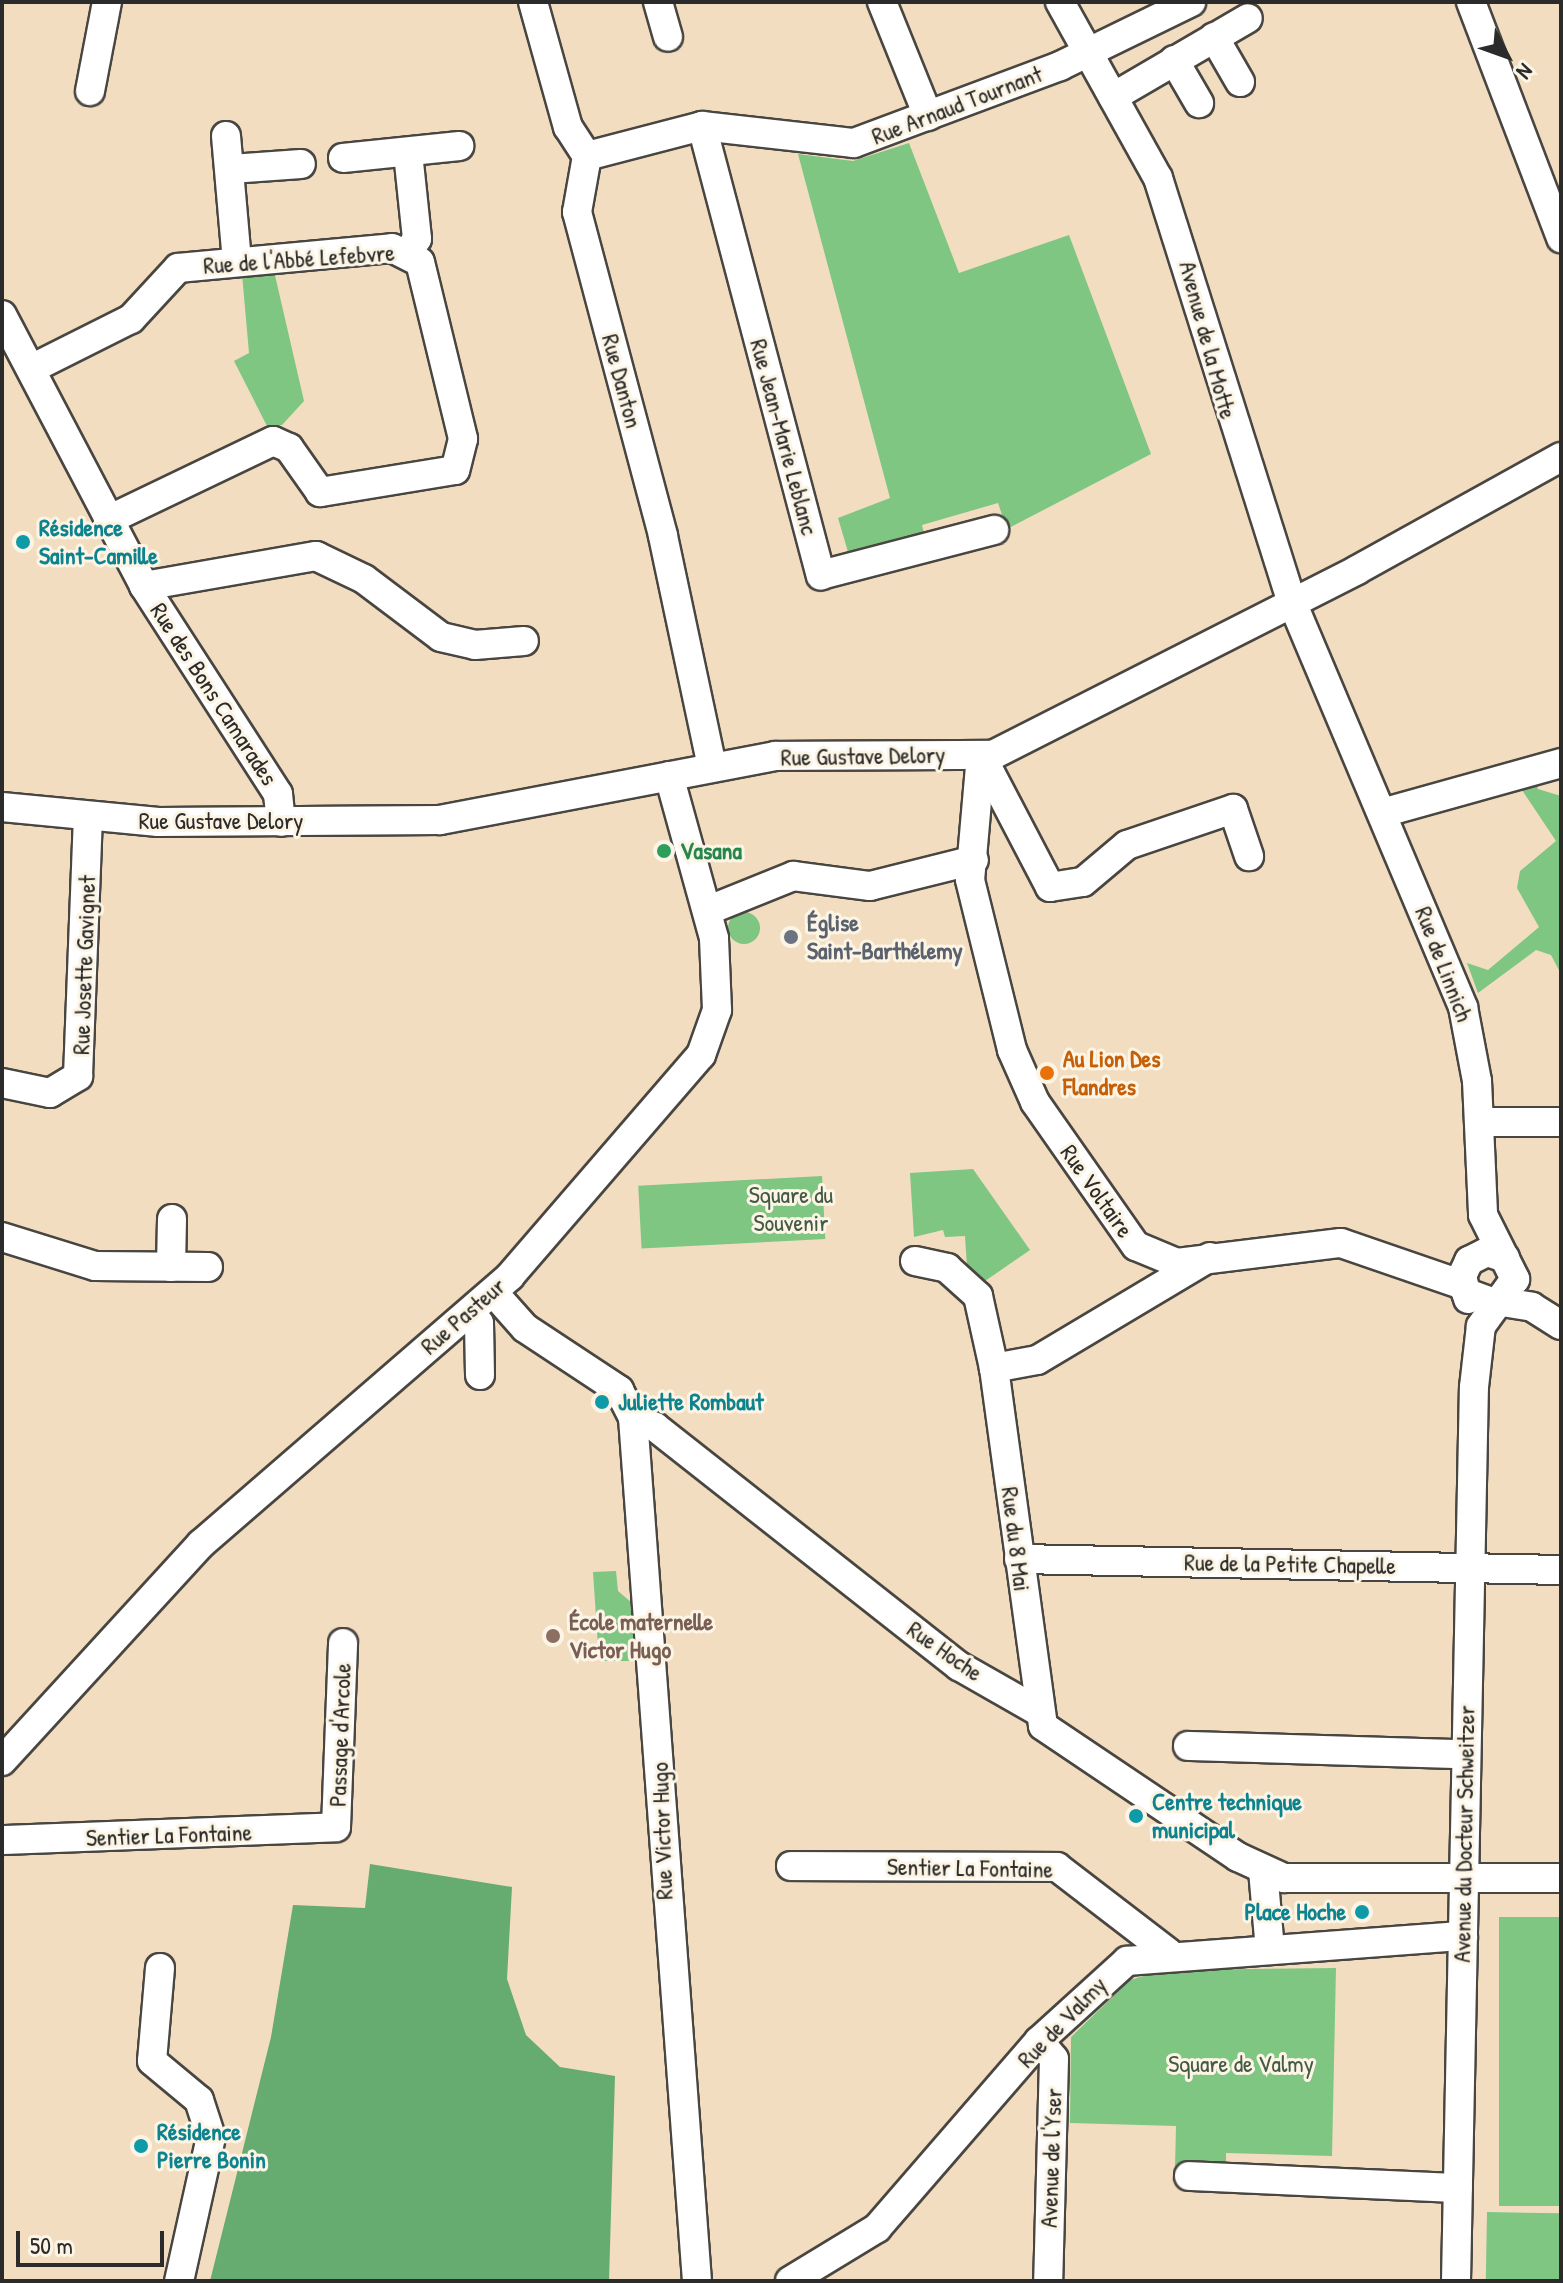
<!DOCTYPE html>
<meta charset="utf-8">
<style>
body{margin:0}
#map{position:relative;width:1563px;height:2283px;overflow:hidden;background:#f2ddc0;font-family:"Patrick Hand",sans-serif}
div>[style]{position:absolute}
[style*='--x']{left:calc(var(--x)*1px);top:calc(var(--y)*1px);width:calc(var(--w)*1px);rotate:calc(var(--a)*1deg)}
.green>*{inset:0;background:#7ec682;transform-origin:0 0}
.round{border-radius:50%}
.forest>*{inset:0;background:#66ab70}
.roads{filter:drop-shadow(2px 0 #494641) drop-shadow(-2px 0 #494641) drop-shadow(0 2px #494641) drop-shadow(0 -2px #494641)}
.minor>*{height:28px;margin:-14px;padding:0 14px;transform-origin:14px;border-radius:14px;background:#fff}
.dots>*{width:22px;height:22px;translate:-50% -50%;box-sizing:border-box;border:4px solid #fcf5e5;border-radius:50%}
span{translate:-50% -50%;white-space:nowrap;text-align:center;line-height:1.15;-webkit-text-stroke:6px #fcf5e5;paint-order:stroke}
.street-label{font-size:24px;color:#2b2b2b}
.culture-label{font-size:24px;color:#0d838f;font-weight:700}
.left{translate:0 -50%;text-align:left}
.right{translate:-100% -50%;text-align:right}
.leisure-label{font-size:24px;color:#27864d;font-weight:700}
.worship-label{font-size:24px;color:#5b616d;font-weight:700}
.food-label{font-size:24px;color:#c56008;font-weight:700}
.park-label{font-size:24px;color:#445a45}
.education-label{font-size:24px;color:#785e54;font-weight:700}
.frame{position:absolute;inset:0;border:4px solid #2b2b2b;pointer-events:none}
.north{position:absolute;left:1467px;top:16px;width:80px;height:80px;-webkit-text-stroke:6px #fcf5e5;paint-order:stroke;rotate:131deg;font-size:22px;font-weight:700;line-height:32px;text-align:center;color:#2b2b2b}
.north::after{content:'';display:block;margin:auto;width:28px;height:36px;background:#2b2b2b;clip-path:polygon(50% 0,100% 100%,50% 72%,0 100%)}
.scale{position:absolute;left:16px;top:2231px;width:148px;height:36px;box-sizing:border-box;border:4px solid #2b2b2b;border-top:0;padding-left:10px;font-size:24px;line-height:28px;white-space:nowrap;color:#2b2b2b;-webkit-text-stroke:6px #fcf5e5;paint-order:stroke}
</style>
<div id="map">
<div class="green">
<div style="clip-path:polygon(909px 143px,959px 273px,1069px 235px,1151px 454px,1007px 529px,998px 503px,922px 525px,926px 542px,876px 554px,870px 548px,848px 552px,838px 518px,890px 498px,798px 154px,853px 161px)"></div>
<div style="clip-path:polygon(274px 271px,304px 401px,282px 425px,268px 428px,234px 361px,249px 353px,242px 274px)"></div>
<div style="clip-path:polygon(1533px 775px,1538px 789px,1561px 796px,1561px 974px,1551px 955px,1536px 950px,1478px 993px,1467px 963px,1488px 970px,1539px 927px,1517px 888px,1520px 871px,1556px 841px,1516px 781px)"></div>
<div class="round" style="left:728px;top:912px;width:32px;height:32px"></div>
<div style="clip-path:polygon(973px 1169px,1030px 1250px,985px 1281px,967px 1267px,965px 1236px,945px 1237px,943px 1230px,914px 1237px,910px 1173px)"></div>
<div style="left:822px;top:1176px;width:63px;height:184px;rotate:87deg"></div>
<div style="clip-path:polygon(616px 1571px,618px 1591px,632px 1603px,635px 1661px,599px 1661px,593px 1572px)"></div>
<div style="left:1561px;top:1917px;width:289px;height:62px;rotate:90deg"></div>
<div style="clip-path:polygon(1336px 1968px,1332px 2156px,1226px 2153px,1226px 2170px,1175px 2168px,1176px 2126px,1070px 2123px,1071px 2037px,1130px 1980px,1164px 1970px)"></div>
<div style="left:1487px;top:2212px;width:74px;height:69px;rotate:1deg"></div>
</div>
<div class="forest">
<div style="clip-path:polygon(370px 1864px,512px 1887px,507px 1979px,526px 2035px,560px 2067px,615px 2076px,609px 2281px,210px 2281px,271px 2037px,293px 1905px,365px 1908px)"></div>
</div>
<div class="roads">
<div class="minor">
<div style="--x:533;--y:2;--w:130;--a:74.4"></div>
<div style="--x:568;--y:127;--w:35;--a:57"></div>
<div style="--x:658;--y:2;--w:36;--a:74"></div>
<div style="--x:882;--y:2;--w:123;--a:68"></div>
<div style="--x:1060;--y:2;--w:201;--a:60.9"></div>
<div style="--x:1158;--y:178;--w:445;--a:72.5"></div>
<div style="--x:1292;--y:602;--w:440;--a:67.1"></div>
<div style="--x:1463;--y:1007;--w:75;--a:79.3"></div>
<div style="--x:1477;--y:1081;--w:134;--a:87.4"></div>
<div style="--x:1483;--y:1215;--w:72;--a:63.4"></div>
<div style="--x:1515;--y:1279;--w:31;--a:126"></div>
<div style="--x:1497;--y:1304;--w:33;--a:-160"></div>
<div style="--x:1471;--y:2;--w:253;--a:69.1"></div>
<div style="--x:1214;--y:37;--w:52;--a:60"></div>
<div style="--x:1174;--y:60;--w:50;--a:59.8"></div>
<div style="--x:90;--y:91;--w:91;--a:-79.2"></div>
<div style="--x:1113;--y:97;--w:156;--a:-30.3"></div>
<div style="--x:702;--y:126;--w:465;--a:75.2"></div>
<div style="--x:821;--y:575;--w:179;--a:-14.6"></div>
<div style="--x:226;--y:136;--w:126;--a:85"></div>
<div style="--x:408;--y:153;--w:86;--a:84"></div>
<div style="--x:417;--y:239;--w:16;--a:125"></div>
<div style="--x:587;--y:156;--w:119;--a:-14.6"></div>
<div style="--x:702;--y:126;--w:153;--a:6.4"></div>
<div style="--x:854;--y:143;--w:220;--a:-20.5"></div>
<div style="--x:1060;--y:66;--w:146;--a:-26"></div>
<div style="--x:587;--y:156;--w:57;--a:100.1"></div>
<div style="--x:577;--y:212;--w:335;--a:75.1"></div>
<div style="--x:663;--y:536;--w:236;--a:78"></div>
<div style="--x:343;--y:158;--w:117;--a:-5.9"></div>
<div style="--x:231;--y:169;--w:70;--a:-4.1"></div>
<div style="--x:2;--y:315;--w:306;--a:62.3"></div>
<div style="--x:144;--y:586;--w:247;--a:57.2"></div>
<div style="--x:278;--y:794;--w:28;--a:84"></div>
<div style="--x:31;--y:369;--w:112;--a:-26.6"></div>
<div style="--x:131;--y:319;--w:69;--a:-47.3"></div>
<div style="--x:178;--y:268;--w:215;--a:-5.3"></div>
<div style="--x:392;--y:248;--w:31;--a:27"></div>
<div style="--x:420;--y:262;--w:182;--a:76.3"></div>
<div style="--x:463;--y:439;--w:32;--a:104"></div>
<div style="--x:455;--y:470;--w:137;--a:170.7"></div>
<div style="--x:320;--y:492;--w:54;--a:-125.2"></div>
<div style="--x:289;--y:448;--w:17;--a:-156"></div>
<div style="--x:273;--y:441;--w:183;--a:154.4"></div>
<div style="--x:144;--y:586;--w:175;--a:-9.9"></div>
<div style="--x:316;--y:556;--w:53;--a:25.6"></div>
<div style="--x:364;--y:579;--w:96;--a:37"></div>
<div style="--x:441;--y:637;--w:35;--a:13"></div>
<div style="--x:475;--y:645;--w:49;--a:-4.7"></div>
<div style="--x:981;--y:755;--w:125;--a:95"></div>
<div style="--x:970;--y:880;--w:175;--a:76.1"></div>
<div style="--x:1012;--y:1050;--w:57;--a:66.1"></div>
<div style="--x:1035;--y:1102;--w:176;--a:55"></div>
<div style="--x:1136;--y:1246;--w:44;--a:22.5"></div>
<div style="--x:1177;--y:1263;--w:165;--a:-7"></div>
<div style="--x:1341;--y:1243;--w:129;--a:19"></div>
<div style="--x:981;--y:755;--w:149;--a:62.4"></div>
<div style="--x:1050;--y:887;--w:33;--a:-9"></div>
<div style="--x:1083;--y:882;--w:57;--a:-40.1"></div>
<div style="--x:1127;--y:845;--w:112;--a:-18.8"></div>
<div style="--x:1233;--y:809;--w:50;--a:71.2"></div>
<div style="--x:2;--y:807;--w:157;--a:5.5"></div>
<div style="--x:158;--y:822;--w:282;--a:-0.4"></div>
<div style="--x:440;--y:820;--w:341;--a:-10.8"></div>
<div style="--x:775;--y:756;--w:218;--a:-0.3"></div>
<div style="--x:993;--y:755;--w:408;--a:-26.9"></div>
<div style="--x:1357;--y:570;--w:233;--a:-29"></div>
<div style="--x:1382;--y:813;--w:186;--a:-15.6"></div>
<div style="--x:709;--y:910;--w:91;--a:-22"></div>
<div style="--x:793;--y:876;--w:78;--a:7.4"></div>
<div style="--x:870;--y:886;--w:107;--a:-14"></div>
<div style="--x:2;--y:1083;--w:49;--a:11.8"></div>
<div style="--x:50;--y:1093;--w:33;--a:-31"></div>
<div style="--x:78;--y:1076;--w:259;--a:-87.8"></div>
<div style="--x:1479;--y:1122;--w:82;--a:0"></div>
<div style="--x:2;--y:1237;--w:97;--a:17.3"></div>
<div style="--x:95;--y:1266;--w:113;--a:0.5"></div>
<div style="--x:1210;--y:1257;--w:201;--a:149.2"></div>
<div style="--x:1037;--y:1360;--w:44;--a:169.5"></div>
<div style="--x:994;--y:1368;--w:361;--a:82.2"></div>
<div style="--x:1043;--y:1726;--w:235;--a:33.9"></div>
<div style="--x:1238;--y:1857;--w:51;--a:24.5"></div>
<div style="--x:1284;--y:1878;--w:277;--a:0"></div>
<div style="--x:915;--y:1261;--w:33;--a:12"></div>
<div style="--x:947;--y:1268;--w:42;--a:42.1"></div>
<div style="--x:978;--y:1296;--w:74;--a:77.5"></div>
<div style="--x:171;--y:1267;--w:48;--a:-88.8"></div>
<div style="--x:493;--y:1292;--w:48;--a:48.4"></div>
<div style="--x:525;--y:1328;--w:113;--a:33.4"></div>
<div style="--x:619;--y:1390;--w:31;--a:63"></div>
<div style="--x:633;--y:1418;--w:865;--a:85.76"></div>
<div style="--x:1468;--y:1299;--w:24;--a:-105"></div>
<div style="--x:1462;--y:1276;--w:17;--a:-65"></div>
<div style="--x:1469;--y:1261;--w:20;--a:-27"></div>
<div style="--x:1487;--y:1252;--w:19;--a:18"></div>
<div style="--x:1502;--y:1302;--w:30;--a:9"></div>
<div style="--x:1532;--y:1307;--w:34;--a:32"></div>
<div style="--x:469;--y:1313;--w:14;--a:45"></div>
<div style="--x:479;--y:1323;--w:52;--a:88.9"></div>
<div style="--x:633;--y:1418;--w:24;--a:22"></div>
<div style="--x:655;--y:1427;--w:387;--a:38.2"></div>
<div style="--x:959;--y:1666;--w:89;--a:29.7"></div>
<div style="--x:1019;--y:1559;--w:542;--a:1.16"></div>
<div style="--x:1188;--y:1746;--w:277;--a:1.7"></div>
<div style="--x:2;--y:1761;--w:294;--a:-47.5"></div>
<div style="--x:201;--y:1544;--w:409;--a:-40.9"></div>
<div style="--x:510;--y:1276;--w:292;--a:-49.2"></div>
<div style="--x:701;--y:1055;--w:48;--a:-70.4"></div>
<div style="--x:717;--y:1010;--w:72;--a:-92.4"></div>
<div style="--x:714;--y:938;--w:168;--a:-105.5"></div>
<div style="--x:2;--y:1840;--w:334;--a:-2.2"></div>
<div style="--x:336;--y:1827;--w:184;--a:-87.8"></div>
<div style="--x:791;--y:1866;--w:266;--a:0.2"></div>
<div style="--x:1057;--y:1867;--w:141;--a:37.5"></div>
<div style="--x:1263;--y:1870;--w:80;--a:85"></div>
<div style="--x:160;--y:1968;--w:93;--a:94.9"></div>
<div style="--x:152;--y:2061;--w:61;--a:39.7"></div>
<div style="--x:199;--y:2100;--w:39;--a:72"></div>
<div style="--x:211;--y:2137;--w:148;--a:102.5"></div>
<div style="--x:1039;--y:2041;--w:23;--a:50"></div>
<div style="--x:1054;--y:2059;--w:222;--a:91.5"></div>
<div style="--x:1189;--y:2176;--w:269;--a:2.6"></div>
<div style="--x:790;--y:2281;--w:102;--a:-31.3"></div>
<div style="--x:877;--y:2228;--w:247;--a:-49.1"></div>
<div style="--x:1039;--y:2041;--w:119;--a:-42.3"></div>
<div style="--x:1127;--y:1961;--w:337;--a:-4.3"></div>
<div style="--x:1456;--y:2281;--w:894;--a:-88.85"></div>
<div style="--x:1474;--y:1387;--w:61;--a:-83.5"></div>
<div style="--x:1481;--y:1326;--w:27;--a:-54"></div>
</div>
</div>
<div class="dots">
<div style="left:23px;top:542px;background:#0f9aa8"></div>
<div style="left:664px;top:851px;background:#2e9e5b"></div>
<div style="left:791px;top:937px;background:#6b7280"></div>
<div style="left:1047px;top:1073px;background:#e8710a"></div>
<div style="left:602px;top:1402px;background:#0f9aa8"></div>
<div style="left:553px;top:1636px;background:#8d6e63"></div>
<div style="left:1136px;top:1816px;background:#0f9aa8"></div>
<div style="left:1362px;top:1912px;background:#0f9aa8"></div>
<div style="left:141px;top:2146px;background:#0f9aa8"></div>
</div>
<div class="street-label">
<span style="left:957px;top:105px;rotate:-21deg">Rue Arnaud Tournant</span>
<span style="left:299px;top:259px;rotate:-4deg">Rue de l'Abbé Lefebvre</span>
<span style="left:1208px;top:340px;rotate:75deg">Avenue de la Motte</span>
<span style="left:622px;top:381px;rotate:75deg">Rue Danton</span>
<span style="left:784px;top:437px;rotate:75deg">Rue Jean-Marie Leblanc</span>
<span style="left:214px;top:694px;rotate:57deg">Rue des Bons Camarades</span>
<span style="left:863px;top:756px;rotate:-1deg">Rue Gustave Delory</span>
<span style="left:221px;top:821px">Rue Gustave Delory</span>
<span style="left:1444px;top:964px;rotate:69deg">Rue de Linnich</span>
<span style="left:84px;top:965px;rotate:-88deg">Rue Josette Gavignet</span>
<span style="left:1097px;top:1191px;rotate:55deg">Rue Voltaire</span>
<span style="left:463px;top:1316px;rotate:-41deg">Rue Pasteur</span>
<span style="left:1016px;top:1539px;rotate:83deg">Rue du 8 Mai</span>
<span style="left:1290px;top:1564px;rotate:1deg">Rue de la Petite Chapelle</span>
<span style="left:945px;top:1651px;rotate:35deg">Rue Hoche</span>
<span style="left:340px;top:1735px;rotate:-88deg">Passage d'Arcole</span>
<span style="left:662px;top:1831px;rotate:-92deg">Rue Victor Hugo</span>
<span style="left:1464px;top:1834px;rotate:-89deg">Avenue du Docteur Schweitzer</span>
<span style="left:169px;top:1835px;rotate:-2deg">Sentier La Fontaine</span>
<span style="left:970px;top:1868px;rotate:1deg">Sentier La Fontaine</span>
<span style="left:1062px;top:2022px;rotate:-46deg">Rue de Valmy</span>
<span style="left:1051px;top:2158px;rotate:-88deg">Avenue de l'Yser</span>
</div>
<div class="culture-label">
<span class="left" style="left:39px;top:542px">Résidence<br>Saint-Camille</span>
<span class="left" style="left:618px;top:1402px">Juliette Rombaut</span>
<span class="left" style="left:1152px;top:1816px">Centre technique<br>municipal</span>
<span class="right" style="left:1346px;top:1912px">Place Hoche</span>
<span class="left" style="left:157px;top:2146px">Résidence<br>Pierre Bonin</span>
</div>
<div class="leisure-label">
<span class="left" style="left:680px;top:851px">Vasana</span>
</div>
<div class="worship-label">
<span class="left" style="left:807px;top:937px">Église<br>Saint-Barthélemy</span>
</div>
<div class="food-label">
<span class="left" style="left:1063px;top:1073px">Au Lion Des<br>Flandres</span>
</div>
<div class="park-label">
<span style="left:791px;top:1209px">Square du<br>Souvenir</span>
<span style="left:1241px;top:2064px">Square de Valmy</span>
</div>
<div class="education-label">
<span class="left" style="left:569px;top:1636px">École maternelle<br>Victor Hugo</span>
</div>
<div class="frame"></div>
<div class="north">N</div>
<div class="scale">50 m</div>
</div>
